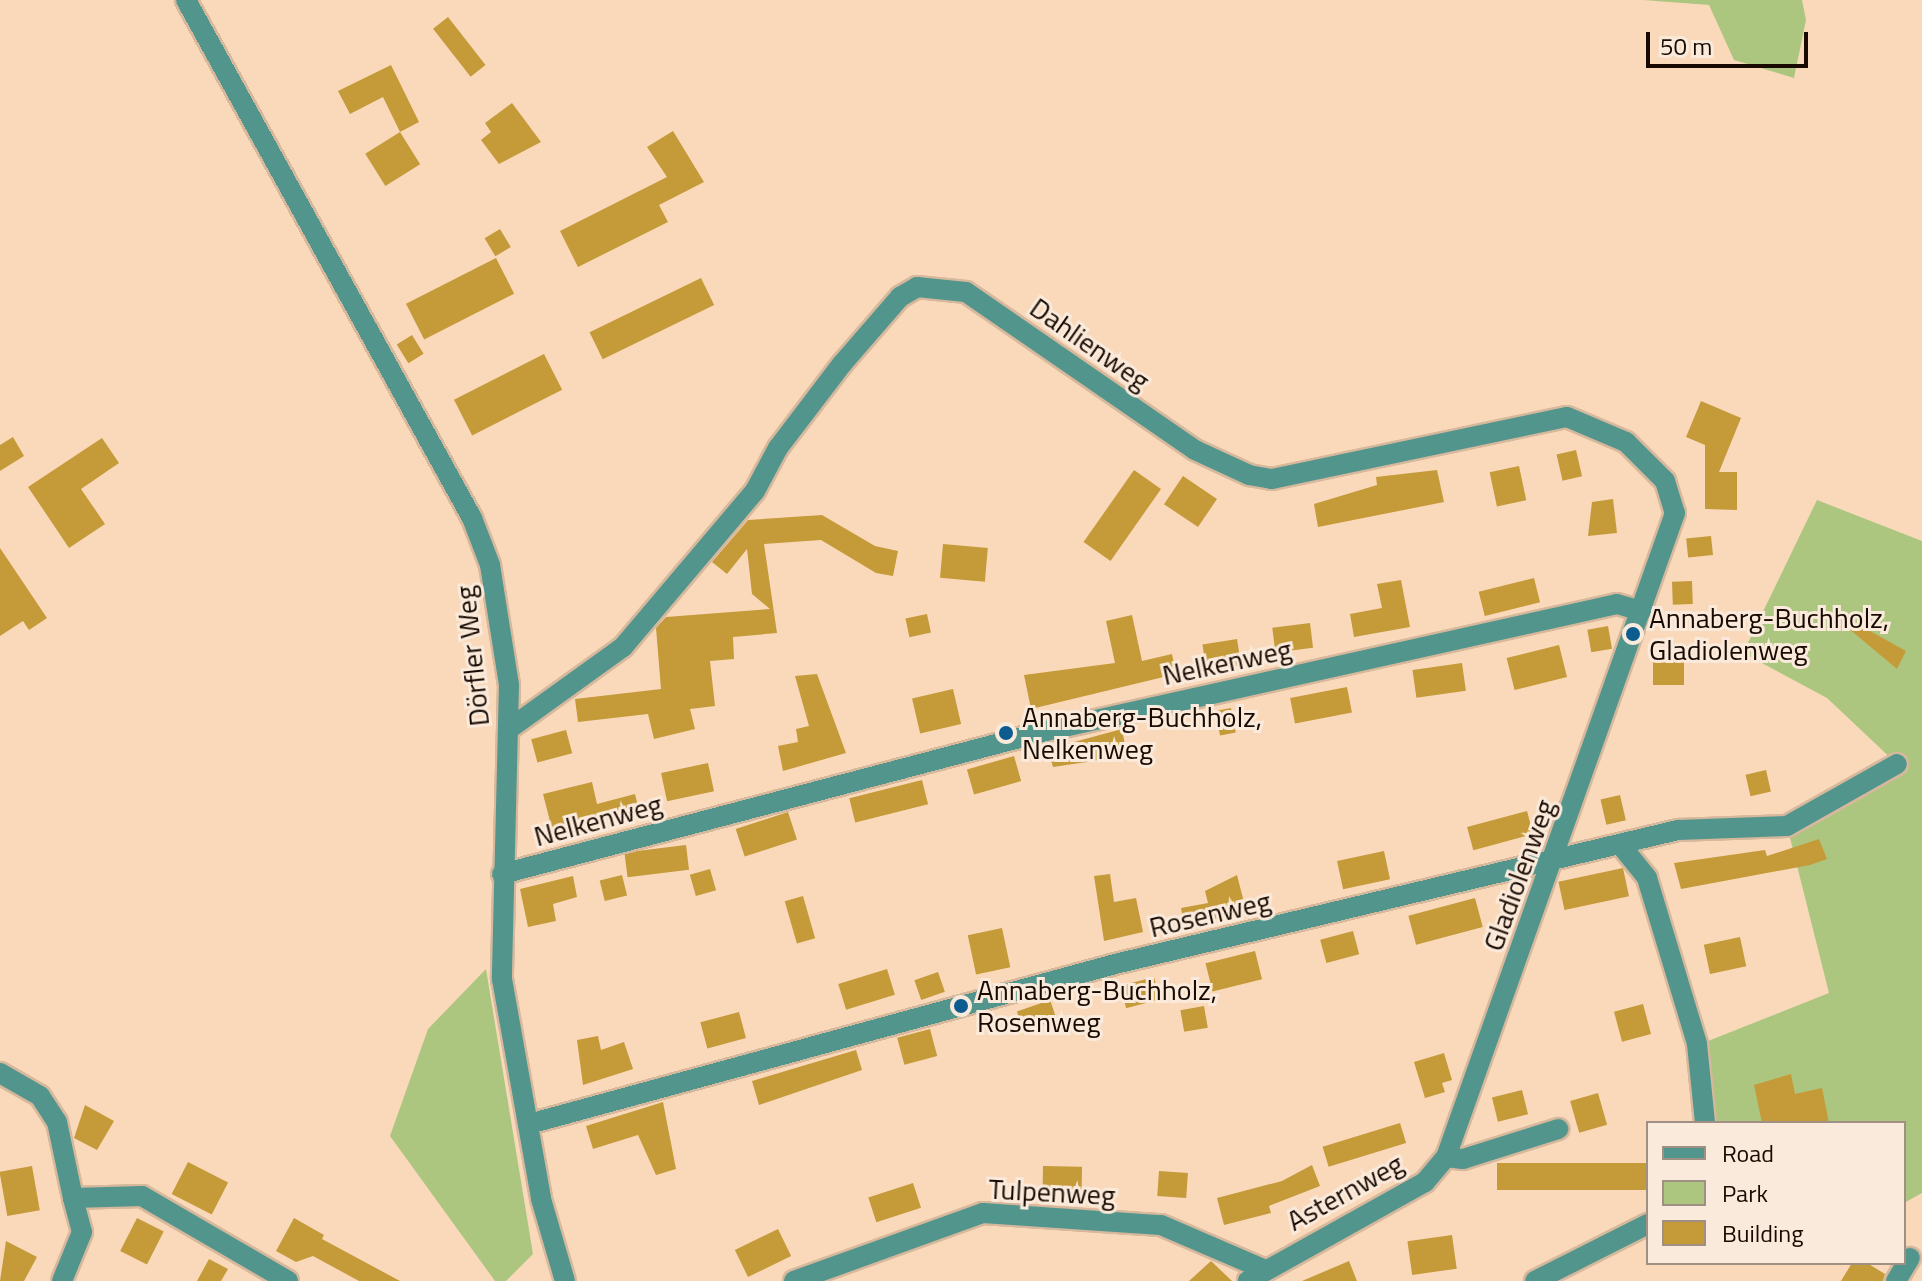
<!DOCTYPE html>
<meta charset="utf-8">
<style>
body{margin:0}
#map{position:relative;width:1922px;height:1281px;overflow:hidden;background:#fad9bb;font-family:"Titillium Web",sans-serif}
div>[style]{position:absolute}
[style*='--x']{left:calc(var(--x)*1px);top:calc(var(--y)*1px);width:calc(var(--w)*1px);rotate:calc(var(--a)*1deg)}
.green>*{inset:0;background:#adc67f}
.building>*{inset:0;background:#c59a39;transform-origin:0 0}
.roads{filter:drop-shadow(2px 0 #d6b89d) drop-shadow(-2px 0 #d6b89d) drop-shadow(0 2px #d6b89d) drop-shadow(0 -2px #d6b89d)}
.street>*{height:20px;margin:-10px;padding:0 10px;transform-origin:10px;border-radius:10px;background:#52958c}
.dots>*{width:22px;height:22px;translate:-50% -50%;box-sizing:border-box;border:4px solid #faeadb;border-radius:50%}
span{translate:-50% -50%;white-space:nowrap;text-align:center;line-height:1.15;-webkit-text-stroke:6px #faeadb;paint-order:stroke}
.street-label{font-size:28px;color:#180a01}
.poi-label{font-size:28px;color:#180a01}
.left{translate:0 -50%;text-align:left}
.legend{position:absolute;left:1646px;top:1121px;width:260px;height:144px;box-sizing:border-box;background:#faeadb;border:2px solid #a09084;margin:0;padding:10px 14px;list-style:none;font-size:24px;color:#180a01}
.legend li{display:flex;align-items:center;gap:16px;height:40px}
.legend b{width:40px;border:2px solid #a09084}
.scale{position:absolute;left:1646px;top:32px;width:162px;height:36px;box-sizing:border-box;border:4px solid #180a01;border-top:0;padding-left:10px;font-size:24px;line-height:28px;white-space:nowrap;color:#180a01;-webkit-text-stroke:6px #faeadb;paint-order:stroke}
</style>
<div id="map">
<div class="green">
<div style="clip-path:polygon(1643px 0,1802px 0,1806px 20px,1794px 78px,1734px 60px,1709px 5px)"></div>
<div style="clip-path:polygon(1817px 500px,1922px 541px,1922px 1193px,1904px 1203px,1904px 1123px,1709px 1123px,1703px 1043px,1829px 993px,1787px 826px,1897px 764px,1827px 698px,1743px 653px)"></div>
<div style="clip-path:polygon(486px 969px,533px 1254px,506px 1281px,495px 1281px,390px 1136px,428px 1029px)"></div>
</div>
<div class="building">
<div style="left:448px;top:17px;width:61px;height:19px;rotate:52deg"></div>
<div style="clip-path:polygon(391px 65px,419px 122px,400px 132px,383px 97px,350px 114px,338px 91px)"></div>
<div style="clip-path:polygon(512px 103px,541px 142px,499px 164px,481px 140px,491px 132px,485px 123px)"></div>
<div style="clip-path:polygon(673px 131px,704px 182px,659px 205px,668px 222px,578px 267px,560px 231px,667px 177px,647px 147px)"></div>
<div style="left:400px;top:132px;width:38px;height:41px;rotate:58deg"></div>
<div style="left:500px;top:229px;width:21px;height:18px;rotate:59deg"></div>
<div style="left:496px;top:258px;width:40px;height:101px;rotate:63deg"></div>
<div style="left:701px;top:278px;width:30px;height:124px;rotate:64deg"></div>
<div style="left:412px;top:335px;width:22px;height:18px;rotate:58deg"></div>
<div style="left:544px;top:354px;width:40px;height:101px;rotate:63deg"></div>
<div style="clip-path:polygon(1701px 401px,1741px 418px,1719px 472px,1737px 472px,1737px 510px,1705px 509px,1705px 445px,1686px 437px)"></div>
<div style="clip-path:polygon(13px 437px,24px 456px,0 471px,0 445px)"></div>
<div style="clip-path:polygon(102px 438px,119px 463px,81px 489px,105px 524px,69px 548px,28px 487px)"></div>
<div style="left:1576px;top:450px;width:27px;height:20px;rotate:77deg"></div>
<div style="left:1519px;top:466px;width:35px;height:30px;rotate:78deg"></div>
<div style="left:1134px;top:470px;width:33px;height:88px;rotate:35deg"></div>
<div style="clip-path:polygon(1437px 470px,1444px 502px,1318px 527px,1314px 504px,1377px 485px,1376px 477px)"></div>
<div style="left:1183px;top:476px;width:41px;height:34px;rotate:34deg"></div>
<div style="clip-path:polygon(1613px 499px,1617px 533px,1588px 536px,1592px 502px)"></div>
<div style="clip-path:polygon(822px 515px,875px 546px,898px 551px,893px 576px,876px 573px,821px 540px,764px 544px,777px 633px,733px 637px,734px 659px,710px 661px,715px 706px,690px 709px,695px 729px,654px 739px,648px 714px,578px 722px,575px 699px,661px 689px,656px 628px,666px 617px,770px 609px,752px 594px,747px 549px,727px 574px,712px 562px,748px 520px)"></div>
<div style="left:1711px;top:536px;width:19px;height:25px;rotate:84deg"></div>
<div style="left:943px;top:544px;width:45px;height:34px;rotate:5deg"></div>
<div style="clip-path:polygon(0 548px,47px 618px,29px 630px,23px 621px,0 636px)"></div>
<div style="left:1534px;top:578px;width:25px;height:57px;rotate:76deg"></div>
<div style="clip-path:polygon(1401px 580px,1410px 627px,1354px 637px,1350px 614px,1382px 608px,1377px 584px)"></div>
<div style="left:1692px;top:581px;width:23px;height:20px;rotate:88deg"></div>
<div style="left:927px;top:614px;width:19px;height:22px;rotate:78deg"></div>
<div style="clip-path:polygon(1132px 615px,1142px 661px,1172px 654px,1176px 674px,1031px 709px,1024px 675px,1115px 663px,1106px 621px)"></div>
<div style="clip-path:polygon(1852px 621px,1906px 651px,1897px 669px,1848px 628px)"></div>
<div style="left:1310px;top:623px;width:25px;height:38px;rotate:83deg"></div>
<div style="left:1608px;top:626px;width:23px;height:21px;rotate:80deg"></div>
<div style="left:1237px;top:639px;width:26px;height:35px;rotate:81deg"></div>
<div style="left:1559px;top:645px;width:33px;height:54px;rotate:76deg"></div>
<div style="left:1653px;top:651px;width:31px;height:34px"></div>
<div style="left:1462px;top:663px;width:28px;height:50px;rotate:82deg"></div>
<div style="clip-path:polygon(817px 674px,846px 753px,783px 771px,778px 746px,798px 742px,796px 729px,809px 726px,795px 676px)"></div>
<div style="left:1347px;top:687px;width:26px;height:58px;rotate:79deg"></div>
<div style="left:953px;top:689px;width:36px;height:42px;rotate:77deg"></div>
<div style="left:1231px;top:708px;width:25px;height:16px;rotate:79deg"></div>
<div style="clip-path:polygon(1122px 729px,1127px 756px,1053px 767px,1048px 749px)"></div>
<div style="left:566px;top:730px;width:24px;height:36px;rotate:75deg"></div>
<div style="left:1014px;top:756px;width:26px;height:49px;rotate:74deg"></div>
<div style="left:708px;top:763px;width:29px;height:48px;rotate:78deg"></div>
<div style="left:1766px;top:770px;width:22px;height:21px;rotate:77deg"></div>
<div style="left:922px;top:780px;width:25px;height:75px;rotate:76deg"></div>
<div style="clip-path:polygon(592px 782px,597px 804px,635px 794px,639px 810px,553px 833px,543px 794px)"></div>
<div style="left:1620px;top:795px;width:26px;height:20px;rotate:77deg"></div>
<div style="left:1527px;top:811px;width:24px;height:62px;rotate:75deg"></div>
<div style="left:788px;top:812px;width:29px;height:55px;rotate:72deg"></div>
<div style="clip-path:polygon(1819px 839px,1827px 859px,1810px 865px,1681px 889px,1674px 863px,1765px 850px,1767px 856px)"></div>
<div style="left:686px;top:845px;width:25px;height:62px;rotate:83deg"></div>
<div style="left:1384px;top:851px;width:29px;height:48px;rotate:78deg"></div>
<div style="left:1623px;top:868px;width:29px;height:66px;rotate:78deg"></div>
<div style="left:710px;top:869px;width:22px;height:21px;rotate:74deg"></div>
<div style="clip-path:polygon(1110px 874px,1114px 902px,1136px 898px,1143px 932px,1104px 941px,1094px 876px)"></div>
<div style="left:622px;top:875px;width:21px;height:23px;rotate:76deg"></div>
<div style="clip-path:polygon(1237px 875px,1247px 914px,1184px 924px,1181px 908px,1208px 903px,1205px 891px)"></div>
<div style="clip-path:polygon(573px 876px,577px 897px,553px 904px,556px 921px,528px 927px,520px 889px)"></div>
<div style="left:803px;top:896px;width:44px;height:19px;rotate:74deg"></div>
<div style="left:1475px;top:898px;width:30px;height:69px;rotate:75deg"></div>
<div style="left:1002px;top:928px;width:40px;height:35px;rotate:78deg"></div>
<div style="left:1353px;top:931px;width:24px;height:34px;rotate:75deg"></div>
<div style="left:1740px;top:937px;width:30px;height:37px;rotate:78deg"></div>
<div style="left:1255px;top:951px;width:29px;height:51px;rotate:76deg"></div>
<div style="left:887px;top:969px;width:27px;height:51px;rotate:73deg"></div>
<div style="left:938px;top:972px;width:21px;height:25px;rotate:71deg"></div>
<div style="left:1154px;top:977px;width:23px;height:35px;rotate:75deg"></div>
<div style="left:1050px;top:1000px;width:21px;height:35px;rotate:71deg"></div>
<div style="left:1643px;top:1004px;width:31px;height:30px;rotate:75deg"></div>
<div style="left:1204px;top:1006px;width:22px;height:24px;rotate:80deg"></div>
<div style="left:739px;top:1012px;width:27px;height:40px;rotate:75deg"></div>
<div style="left:930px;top:1029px;width:28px;height:34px;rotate:75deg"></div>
<div style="clip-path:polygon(598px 1036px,601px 1050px,624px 1042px,633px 1069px,583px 1085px,577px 1040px)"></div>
<div style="clip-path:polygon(856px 1050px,862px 1070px,759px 1105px,752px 1081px)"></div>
<div style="clip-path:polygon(1444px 1053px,1452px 1080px,1442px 1083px,1445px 1092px,1425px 1098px,1414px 1062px)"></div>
<div style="clip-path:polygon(1791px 1074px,1795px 1094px,1822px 1088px,1829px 1123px,1762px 1123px,1754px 1085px)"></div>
<div style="left:1522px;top:1090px;width:25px;height:31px;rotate:76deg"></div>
<div style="left:1598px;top:1093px;width:33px;height:29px;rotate:74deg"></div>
<div style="clip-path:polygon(663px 1102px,676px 1169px,656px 1175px,638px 1135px,593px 1149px,586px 1126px)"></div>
<div style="clip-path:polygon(85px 1105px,114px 1121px,97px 1150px,74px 1138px)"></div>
<div style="left:1400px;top:1123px;width:21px;height:81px;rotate:73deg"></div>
<div style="left:188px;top:1162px;width:45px;height:36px;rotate:27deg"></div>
<div style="left:1648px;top:1163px;width:27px;height:151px;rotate:90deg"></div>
<div style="clip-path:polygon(1312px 1165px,1320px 1186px,1269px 1206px,1271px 1213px,1224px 1225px,1217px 1198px,1282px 1181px)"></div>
<div style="left:32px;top:1166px;width:45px;height:33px;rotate:80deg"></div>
<div style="left:1043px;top:1166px;width:39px;height:26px;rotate:1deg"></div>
<div style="left:1159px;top:1171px;width:29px;height:25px;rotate:4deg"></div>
<div style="left:913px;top:1183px;width:26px;height:47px;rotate:72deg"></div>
<div style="left:137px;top:1218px;width:30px;height:37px;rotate:27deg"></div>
<div style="clip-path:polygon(294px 1218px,324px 1235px,322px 1239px,400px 1281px,359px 1281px,313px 1256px,296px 1262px,276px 1251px)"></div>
<div style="left:778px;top:1229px;width:30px;height:48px;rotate:64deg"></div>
<div style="left:1452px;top:1235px;width:34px;height:45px;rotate:82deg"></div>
<div style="clip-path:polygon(6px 1241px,37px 1257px,24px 1281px,0 1281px)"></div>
<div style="clip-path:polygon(209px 1259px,228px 1269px,221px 1281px,197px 1281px)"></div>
<div style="clip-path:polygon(1211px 1261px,1232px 1281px,1189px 1281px)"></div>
<div style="clip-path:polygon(1349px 1261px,1357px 1281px,1302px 1281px)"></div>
<div style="clip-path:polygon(1852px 1263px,1867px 1263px,1885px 1274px,1883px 1281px,1841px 1281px)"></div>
</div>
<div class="roads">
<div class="street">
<div style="--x:186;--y:0;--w:592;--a:61.1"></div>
<div style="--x:472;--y:518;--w:50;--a:69"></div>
<div style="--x:490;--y:565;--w:121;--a:81"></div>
<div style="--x:509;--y:685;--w:294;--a:91.4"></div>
<div style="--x:502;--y:979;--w:223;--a:79.9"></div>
<div style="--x:541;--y:1199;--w:85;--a:73.7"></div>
<div style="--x:509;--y:729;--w:140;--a:-35.7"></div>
<div style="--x:623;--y:647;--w:204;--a:-49.8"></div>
<div style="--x:755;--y:491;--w:49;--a:-61.9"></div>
<div style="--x:778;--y:448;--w:106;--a:-52.7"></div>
<div style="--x:842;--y:364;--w:89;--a:-49.1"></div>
<div style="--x:900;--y:297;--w:20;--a:-30"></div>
<div style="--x:917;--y:287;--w:49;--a:5.8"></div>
<div style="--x:966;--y:292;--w:278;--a:34.6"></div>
<div style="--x:1195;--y:450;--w:60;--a:24.8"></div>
<div style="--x:1249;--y:475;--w:23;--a:10"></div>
<div style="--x:1272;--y:479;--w:301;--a:-11.9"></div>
<div style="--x:1567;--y:417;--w:64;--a:23"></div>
<div style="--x:1626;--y:442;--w:55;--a:45"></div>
<div style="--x:1665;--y:481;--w:34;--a:73"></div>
<div style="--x:1675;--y:513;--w:684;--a:109.57"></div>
<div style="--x:1446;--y:1157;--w:33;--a:130"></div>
<div style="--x:1425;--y:1182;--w:203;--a:150.8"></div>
<div style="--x:1623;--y:848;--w:38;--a:51"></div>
<div style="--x:1647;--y:878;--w:173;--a:73.2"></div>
<div style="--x:1697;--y:1044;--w:79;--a:84.2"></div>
<div style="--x:502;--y:874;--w:562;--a:-14.73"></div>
<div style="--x:1046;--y:731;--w:585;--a:-12.54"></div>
<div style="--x:1617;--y:604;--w:25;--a:16"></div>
<div style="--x:0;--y:1073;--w:46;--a:29.9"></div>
<div style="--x:40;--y:1096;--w:31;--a:57"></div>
<div style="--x:57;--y:1122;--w:78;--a:78.1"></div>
<div style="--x:73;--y:1198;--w:69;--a:-1.7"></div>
<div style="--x:142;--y:1196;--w:169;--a:30.2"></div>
<div style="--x:529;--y:1124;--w:607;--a:-15.27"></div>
<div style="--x:1115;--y:964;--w:579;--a:-13.39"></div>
<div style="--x:1678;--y:830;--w:109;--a:-2.1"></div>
<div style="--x:1787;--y:826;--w:126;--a:-29.4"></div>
<div style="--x:1446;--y:1157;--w:17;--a:7"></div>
<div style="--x:1463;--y:1159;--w:100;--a:-17.5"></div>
<div style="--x:62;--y:1281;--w:53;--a:-67.8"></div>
<div style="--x:82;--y:1232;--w:35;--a:-105"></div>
<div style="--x:794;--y:1281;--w:201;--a:-19.8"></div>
<div style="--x:983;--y:1213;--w:178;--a:3.9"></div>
<div style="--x:1161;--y:1225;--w:111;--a:23.3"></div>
<div style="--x:1535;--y:1281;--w:127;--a:-26.8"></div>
<div style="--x:1896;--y:1281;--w:27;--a:-59"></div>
</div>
</div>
<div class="dots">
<div style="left:1633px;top:634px;background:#0d5c8f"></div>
<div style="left:1006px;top:733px;background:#0d5c8f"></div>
<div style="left:961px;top:1006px;background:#0d5c8f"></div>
</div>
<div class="street-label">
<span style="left:1090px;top:344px;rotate:35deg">Dahlienweg</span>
<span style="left:472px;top:656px;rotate:-96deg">Dörfler Weg</span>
<span style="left:1227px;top:662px;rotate:-12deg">Nelkenweg</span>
<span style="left:598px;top:820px;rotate:-15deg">Nelkenweg</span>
<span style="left:1519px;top:875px;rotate:-70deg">Gladiolenweg</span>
<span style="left:1210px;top:914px;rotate:-13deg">Rosenweg</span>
<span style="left:1052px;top:1192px;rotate:3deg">Tulpenweg</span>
<span style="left:1345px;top:1192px;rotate:-29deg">Asternweg</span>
</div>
<div class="poi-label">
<span class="left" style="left:1649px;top:634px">Annaberg-Buchholz,<br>Gladiolenweg</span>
<span class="left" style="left:1022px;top:733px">Annaberg-Buchholz,<br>Nelkenweg</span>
<span class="left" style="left:977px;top:1006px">Annaberg-Buchholz,<br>Rosenweg</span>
</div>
<ul class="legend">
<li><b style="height:10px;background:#52958c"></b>Road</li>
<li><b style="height:22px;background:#adc67f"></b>Park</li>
<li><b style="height:22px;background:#c59a39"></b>Building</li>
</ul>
<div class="scale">50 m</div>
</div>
